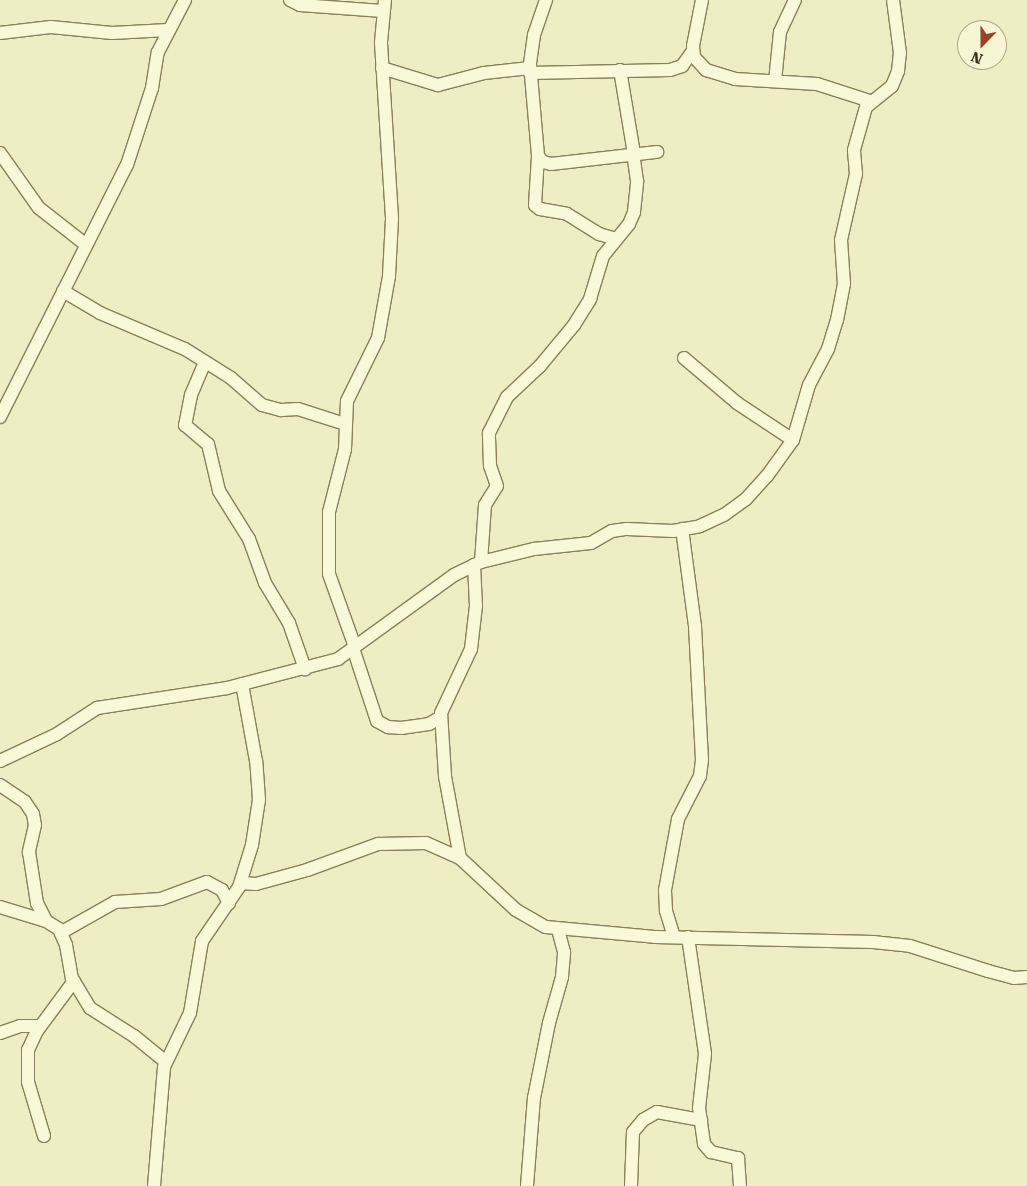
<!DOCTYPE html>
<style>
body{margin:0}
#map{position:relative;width:1027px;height:1186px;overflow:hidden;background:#efedc4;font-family:"Roboto Serif",serif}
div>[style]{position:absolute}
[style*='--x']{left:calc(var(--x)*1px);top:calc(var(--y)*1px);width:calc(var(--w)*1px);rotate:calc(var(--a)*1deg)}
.roads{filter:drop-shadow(1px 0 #8a7f5a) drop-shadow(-1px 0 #8a7f5a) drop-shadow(0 1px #8a7f5a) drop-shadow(0 -1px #8a7f5a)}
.street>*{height:12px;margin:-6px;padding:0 6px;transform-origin:6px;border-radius:6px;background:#f9f8d8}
span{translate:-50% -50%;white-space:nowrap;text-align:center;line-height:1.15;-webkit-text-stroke:5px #f6f5d4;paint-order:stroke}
.north{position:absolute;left:957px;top:20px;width:50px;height:50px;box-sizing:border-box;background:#f6f5d4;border:1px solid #aba78b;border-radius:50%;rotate:202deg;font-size:14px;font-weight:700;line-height:20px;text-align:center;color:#3a321e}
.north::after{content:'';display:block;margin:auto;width:18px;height:22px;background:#9a4329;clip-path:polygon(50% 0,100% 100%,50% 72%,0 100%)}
</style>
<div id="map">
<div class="roads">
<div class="street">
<div style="--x:290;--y:0;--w:11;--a:27"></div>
<div style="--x:300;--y:5;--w:83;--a:4.1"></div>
<div style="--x:546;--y:0;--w:37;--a:109"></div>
<div style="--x:534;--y:35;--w:29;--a:98"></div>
<div style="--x:530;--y:64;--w:92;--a:85"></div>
<div style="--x:538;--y:156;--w:8;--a:50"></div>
<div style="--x:543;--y:162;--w:8;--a:14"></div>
<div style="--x:551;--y:164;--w:107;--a:-6.5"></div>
<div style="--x:702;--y:0;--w:47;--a:101.1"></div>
<div style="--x:693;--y:46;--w:11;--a:85"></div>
<div style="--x:694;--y:57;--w:18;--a:47"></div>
<div style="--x:706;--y:70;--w:30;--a:17"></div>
<div style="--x:735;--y:79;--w:82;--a:3.5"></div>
<div style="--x:817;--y:84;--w:56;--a:17.8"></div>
<div style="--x:0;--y:33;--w:51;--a:-6.7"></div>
<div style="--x:51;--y:27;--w:61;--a:5.6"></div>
<div style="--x:112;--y:33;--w:56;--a:-3.1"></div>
<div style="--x:382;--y:68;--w:59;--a:16.9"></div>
<div style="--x:438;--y:85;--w:48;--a:-14.6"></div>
<div style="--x:484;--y:73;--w:46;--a:-6.2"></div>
<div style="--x:620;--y:70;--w:85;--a:80.5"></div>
<div style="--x:530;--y:73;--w:140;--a:-1.2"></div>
<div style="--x:670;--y:70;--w:13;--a:-18"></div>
<div style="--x:682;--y:66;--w:19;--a:-54"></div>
<div style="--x:775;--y:81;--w:49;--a:-84.2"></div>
<div style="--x:780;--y:32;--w:35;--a:-65"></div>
<div style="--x:0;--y:153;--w:67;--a:54.7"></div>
<div style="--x:39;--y:208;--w:58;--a:38"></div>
<div style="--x:538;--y:156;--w:49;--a:93.5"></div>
<div style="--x:535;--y:205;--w:6;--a:39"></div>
<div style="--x:540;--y:209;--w:27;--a:10"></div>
<div style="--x:567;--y:214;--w:38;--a:32"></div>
<div style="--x:599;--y:234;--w:18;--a:16"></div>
<div style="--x:63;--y:291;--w:43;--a:30.7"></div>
<div style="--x:100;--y:313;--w:92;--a:23"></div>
<div style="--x:185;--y:349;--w:54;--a:32.2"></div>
<div style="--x:231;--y:378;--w:41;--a:41.1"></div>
<div style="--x:262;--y:405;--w:20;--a:15"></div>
<div style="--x:281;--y:410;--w:17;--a:-3"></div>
<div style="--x:298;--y:409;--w:49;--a:17.7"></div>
<div style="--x:684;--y:358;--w:70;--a:40.3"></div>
<div style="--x:737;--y:403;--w:67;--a:33.5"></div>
<div style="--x:205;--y:362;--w:36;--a:113"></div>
<div style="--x:191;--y:395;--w:31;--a:101"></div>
<div style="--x:185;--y:425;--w:30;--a:40"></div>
<div style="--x:208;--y:444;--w:48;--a:76.8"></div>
<div style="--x:219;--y:491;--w:57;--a:58"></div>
<div style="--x:249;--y:539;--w:47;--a:70"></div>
<div style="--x:265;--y:583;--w:47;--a:59"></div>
<div style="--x:289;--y:623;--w:49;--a:70.8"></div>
<div style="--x:0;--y:417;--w:282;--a:-63.3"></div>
<div style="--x:127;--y:165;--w:81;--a:-72"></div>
<div style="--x:152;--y:88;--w:36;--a:-81"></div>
<div style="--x:158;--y:52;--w:59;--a:-62.6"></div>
<div style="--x:481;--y:562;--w:57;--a:-86"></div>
<div style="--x:485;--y:505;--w:22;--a:-58"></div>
<div style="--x:497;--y:486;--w:21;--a:-109"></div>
<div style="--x:490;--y:466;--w:33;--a:-92"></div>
<div style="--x:489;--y:433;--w:40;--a:-63.4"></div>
<div style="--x:507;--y:397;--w:45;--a:-43.2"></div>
<div style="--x:540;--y:366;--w:53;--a:-50.3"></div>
<div style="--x:574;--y:325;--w:31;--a:-58"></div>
<div style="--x:590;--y:299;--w:45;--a:-73.2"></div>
<div style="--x:603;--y:256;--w:41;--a:-50.9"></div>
<div style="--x:629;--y:224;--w:13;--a:-67"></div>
<div style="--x:634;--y:212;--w:31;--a:-84"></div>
<div style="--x:637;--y:181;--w:27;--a:-98"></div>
<div style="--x:355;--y:647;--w:77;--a:-109.6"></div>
<div style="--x:329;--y:574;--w:62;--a:-90"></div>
<div style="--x:329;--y:512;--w:65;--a:-75.7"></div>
<div style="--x:345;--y:449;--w:48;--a:-87.6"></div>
<div style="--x:347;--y:401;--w:70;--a:-63.8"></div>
<div style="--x:378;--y:338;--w:63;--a:-79.9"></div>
<div style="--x:389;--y:276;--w:58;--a:-87"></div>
<div style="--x:392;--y:218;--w:176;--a:-93.6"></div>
<div style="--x:381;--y:42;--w:42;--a:-84.6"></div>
<div style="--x:353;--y:648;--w:77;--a:71.8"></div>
<div style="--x:377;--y:721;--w:13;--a:29"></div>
<div style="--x:388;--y:727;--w:13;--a:4"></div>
<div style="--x:401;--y:728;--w:28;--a:-8"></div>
<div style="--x:429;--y:724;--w:14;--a:-30"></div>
<div style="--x:0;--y:761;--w:63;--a:-25.3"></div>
<div style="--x:57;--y:734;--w:48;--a:-33"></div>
<div style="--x:97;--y:708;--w:132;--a:-8.7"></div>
<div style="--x:227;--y:688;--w:115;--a:-14.6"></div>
<div style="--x:338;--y:659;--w:143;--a:-35.9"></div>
<div style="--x:454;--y:575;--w:30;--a:-26"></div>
<div style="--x:481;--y:562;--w:55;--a:-13.8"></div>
<div style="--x:534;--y:549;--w:57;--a:-6"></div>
<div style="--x:591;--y:543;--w:24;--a:-30"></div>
<div style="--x:612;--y:531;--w:15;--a:-8"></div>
<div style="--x:627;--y:529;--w:46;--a:2.5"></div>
<div style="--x:673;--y:531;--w:27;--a:-10"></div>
<div style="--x:700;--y:526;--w:26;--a:-25"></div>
<div style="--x:724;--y:515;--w:27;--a:-36"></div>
<div style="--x:746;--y:499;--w:31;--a:-48"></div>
<div style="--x:767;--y:476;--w:44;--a:-54.2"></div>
<div style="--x:793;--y:440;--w:57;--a:-73.8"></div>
<div style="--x:809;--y:385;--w:41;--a:-62.2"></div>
<div style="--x:828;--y:349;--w:30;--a:-73"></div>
<div style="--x:837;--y:320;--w:37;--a:-79"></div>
<div style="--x:844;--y:284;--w:44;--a:-93.9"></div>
<div style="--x:841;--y:240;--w:68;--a:-77.2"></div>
<div style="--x:856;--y:174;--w:24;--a:-95"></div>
<div style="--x:854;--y:150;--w:45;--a:-74.4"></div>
<div style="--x:866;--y:107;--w:33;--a:-39"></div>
<div style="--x:892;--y:86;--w:16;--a:-68"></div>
<div style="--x:898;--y:71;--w:18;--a:-84"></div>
<div style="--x:900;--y:53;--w:53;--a:-97.5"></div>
<div style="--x:0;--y:785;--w:30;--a:34"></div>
<div style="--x:25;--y:802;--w:14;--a:56"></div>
<div style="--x:33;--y:814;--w:11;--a:80"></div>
<div style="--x:35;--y:825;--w:28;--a:103"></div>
<div style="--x:29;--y:852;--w:52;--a:81.1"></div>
<div style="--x:37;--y:903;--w:20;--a:63"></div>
<div style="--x:460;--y:858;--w:83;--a:-100.4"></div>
<div style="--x:445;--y:776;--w:63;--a:-93.6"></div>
<div style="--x:441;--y:713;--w:71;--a:-64.9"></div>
<div style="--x:471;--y:649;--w:43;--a:-83.4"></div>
<div style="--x:476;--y:606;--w:41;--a:-92.8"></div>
<div style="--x:241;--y:883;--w:15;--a:4"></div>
<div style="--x:256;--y:884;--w:53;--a:-15.4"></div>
<div style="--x:307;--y:870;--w:76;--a:-20.1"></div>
<div style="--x:378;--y:844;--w:48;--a:-1.2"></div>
<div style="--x:426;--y:843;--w:37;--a:24"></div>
<div style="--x:460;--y:858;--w:76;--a:42.9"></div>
<div style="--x:516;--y:910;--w:34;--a:30"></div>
<div style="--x:546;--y:927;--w:109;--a:5.2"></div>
<div style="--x:655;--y:937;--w:218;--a:1.3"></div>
<div style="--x:873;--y:942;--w:37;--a:6"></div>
<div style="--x:910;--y:946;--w:82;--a:17.8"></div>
<div style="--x:988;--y:971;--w:27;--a:15"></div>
<div style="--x:1014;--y:978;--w:13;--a:-4"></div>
<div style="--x:0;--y:907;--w:48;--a:16.9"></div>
<div style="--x:46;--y:921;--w:15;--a:32"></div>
<div style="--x:59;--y:929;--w:17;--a:66"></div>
<div style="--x:66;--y:945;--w:34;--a:80"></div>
<div style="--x:72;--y:978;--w:35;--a:59"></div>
<div style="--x:90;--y:1008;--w:52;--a:32.5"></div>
<div style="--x:134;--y:1036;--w:41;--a:39.1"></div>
<div style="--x:62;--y:932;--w:61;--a:-29.5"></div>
<div style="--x:115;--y:902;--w:46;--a:-3.7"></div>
<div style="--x:161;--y:899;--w:49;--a:-20.3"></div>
<div style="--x:207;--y:882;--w:17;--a:28"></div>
<div style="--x:222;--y:890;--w:15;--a:62"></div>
<div style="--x:674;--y:937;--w:28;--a:-107"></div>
<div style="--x:666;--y:910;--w:20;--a:-93"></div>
<div style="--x:665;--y:890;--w:72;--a:-79.6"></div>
<div style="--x:678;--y:819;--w:48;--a:-62.9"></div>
<div style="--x:700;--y:776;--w:16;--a:-83"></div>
<div style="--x:702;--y:760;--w:134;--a:-93"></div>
<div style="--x:695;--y:626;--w:98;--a:-97.6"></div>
<div style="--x:688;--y:937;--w:118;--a:81.7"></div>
<div style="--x:705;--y:1054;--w:54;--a:96.3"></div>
<div style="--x:699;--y:1108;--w:36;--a:82"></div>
<div style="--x:704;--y:1144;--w:11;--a:49"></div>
<div style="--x:711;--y:1152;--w:28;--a:13"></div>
<div style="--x:738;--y:1158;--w:28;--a:86"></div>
<div style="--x:0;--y:1033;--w:21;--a:-19"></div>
<div style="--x:20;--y:1026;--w:20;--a:0"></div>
<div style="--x:44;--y:1136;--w:56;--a:-106.5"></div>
<div style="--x:28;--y:1082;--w:32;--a:-90"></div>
<div style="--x:28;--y:1050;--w:21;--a:-65"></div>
<div style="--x:37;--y:1031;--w:62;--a:-53.5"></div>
<div style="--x:154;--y:1186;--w:119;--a:-85.2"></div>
<div style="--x:164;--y:1067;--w:60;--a:-64.3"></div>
<div style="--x:190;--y:1013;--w:73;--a:-80.5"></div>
<div style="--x:202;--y:941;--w:65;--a:-55.6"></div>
<div style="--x:239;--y:887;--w:44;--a:-72.8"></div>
<div style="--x:252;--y:845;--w:46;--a:-81.2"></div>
<div style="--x:259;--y:800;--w:39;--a:-94"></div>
<div style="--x:256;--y:761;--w:78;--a:-100.3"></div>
<div style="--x:527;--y:1186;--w:88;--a:-85.5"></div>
<div style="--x:534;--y:1098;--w:76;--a:-78.7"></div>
<div style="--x:549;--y:1023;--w:48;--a:-74.2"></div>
<div style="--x:562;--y:977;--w:25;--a:-85"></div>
<div style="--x:564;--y:952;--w:24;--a:-105"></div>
<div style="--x:631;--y:1186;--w:54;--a:-87.9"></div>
<div style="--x:633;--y:1132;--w:16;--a:-50"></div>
<div style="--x:643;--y:1120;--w:16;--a:-30"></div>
<div style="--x:657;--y:1112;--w:45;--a:10.3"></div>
</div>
</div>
<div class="north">N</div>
</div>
